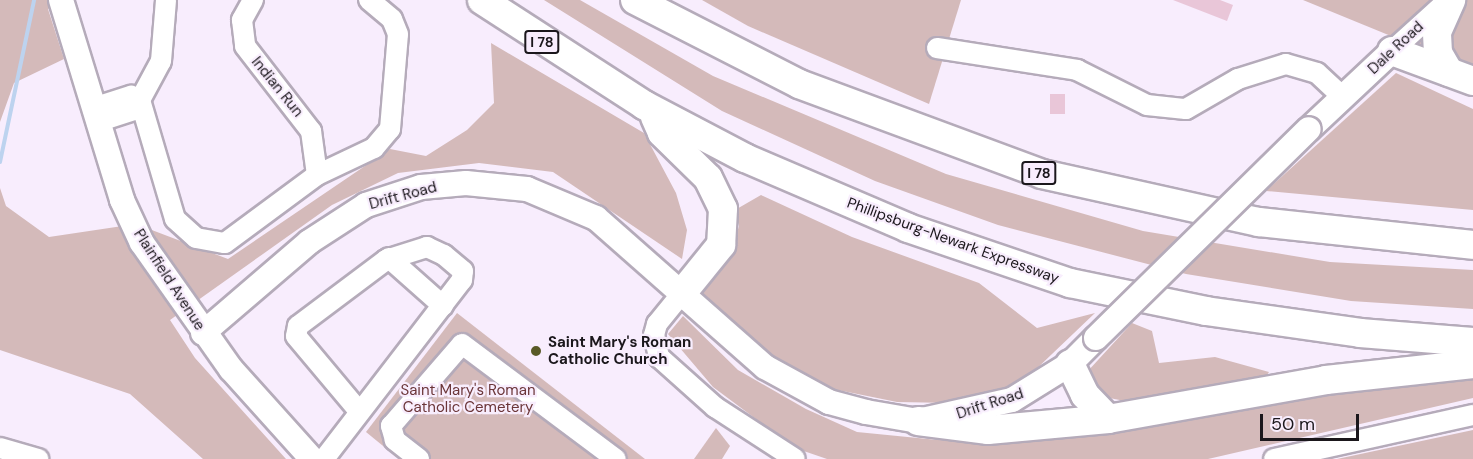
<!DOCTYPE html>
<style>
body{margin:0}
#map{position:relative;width:1473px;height:459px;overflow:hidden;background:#f8edfd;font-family:"DM Sans",sans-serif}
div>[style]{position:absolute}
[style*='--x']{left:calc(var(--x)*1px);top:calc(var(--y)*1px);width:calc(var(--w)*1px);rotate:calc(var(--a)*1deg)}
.green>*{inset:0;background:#d4baba}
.stream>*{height:4px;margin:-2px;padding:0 2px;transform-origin:2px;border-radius:2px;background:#bdd3ef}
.building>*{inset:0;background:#e9c6d8;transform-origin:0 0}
.roads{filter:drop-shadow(2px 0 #b5abba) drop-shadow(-2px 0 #b5abba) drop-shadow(0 2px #b5abba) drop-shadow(0 -2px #b5abba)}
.minor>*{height:20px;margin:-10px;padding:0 10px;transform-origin:10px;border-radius:10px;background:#fff}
.major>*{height:24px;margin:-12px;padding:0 12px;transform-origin:12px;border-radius:12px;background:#fff}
.highway>*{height:28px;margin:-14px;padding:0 14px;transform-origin:14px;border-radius:14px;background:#fff}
.bridges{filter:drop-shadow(2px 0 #b5abba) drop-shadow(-2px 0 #b5abba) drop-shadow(0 2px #b5abba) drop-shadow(0 -2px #b5abba)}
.major-bridge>*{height:24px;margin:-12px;padding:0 12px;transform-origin:12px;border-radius:12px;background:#fff}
.dots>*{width:16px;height:16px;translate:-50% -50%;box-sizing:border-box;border:3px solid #f8edfd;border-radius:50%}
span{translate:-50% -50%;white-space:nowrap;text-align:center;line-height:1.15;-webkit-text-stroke:4.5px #f8edfd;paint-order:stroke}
.shield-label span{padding:2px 4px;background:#f8edfd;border:2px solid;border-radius:4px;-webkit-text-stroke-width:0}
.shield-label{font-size:14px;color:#1b171c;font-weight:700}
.street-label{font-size:15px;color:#1b171c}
.poi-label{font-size:15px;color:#1b171c;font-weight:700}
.left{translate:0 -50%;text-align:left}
.park-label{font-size:15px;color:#6b3639}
.scale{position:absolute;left:1260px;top:414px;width:99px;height:27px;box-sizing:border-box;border:3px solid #1b171c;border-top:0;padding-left:8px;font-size:18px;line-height:21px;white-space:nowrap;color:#1b171c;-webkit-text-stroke:4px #f8edfd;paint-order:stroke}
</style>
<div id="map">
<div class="green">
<div style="clip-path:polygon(0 0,64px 0,48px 9px,64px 59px,14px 83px,0 122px)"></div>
<div style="clip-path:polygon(544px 0,580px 0,713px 76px,946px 174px,1143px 231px,1330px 262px,1473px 270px,1473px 309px,1351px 301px,1186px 274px,998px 225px,875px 181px,722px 111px)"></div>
<div style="clip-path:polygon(702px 0,961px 0,929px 104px,748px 26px)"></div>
<div style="clip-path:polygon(1303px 0,1473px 0,1473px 68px,1386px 34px)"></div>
<div style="clip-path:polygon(491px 43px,644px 133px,676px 193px,687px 230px,682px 259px,553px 172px,479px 163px,398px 173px,332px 205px,170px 320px,195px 358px,286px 459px,203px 459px,130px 394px,0 350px,0 188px,6px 206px,49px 237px,136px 224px,228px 259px,390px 149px,426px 156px,467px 130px,494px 103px)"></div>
<div style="clip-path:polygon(1396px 73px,1473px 109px,1473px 210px,1266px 191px)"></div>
<div style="clip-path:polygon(761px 195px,852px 237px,979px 283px,1037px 328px,1095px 313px,1030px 375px,996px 392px,952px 403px,897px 402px,823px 387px,766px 351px,701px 293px,732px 249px,739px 226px,735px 210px)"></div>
<div style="clip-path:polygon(457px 313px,645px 459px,399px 459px,366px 432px)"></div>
<div style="clip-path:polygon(683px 316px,738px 370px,806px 409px,857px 432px,938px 440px,1015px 442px,1169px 423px,1457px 369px,1473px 370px,1473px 398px,1208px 459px,827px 459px,795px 448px,713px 387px,668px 334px)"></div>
<div style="clip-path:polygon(1132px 323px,1152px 331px,1159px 363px,1215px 357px,1269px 372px,1264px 380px,1125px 401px,1104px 397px,1087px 372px)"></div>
<div style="clip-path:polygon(716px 428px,730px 446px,722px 459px,694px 459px)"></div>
<div style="clip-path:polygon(1473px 430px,1473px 459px,1337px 459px)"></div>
</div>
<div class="stream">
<div style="--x:0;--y:162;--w:166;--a:-78.1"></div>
</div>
<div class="building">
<div style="clip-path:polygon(1173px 0,1220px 0,1233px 5px,1227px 21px)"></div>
<div style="left:1050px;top:94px;width:15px;height:20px"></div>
</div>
<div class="roads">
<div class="minor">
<div style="--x:253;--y:0;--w:23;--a:119"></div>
<div style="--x:242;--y:20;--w:26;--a:83"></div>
<div style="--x:245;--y:46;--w:108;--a:52.2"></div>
<div style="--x:311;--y:131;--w:44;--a:82.2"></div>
<div style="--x:937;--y:48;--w:142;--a:8.9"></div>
<div style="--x:1077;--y:70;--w:78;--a:26.6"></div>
<div style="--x:1147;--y:105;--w:39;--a:6"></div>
<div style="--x:1186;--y:109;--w:60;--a:-30"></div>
<div style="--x:1238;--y:79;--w:50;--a:-17.4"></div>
<div style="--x:1286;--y:64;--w:32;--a:16"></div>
<div style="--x:1317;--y:73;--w:35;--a:43"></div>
<div style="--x:1392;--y:51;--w:73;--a:-42.2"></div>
<div style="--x:93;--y:108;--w:40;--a:-18"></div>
<div style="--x:131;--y:96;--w:10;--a:24"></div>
<div style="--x:140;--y:100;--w:124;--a:73.6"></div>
<div style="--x:175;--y:219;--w:28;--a:42"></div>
<div style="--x:196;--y:238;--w:29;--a:10"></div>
<div style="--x:225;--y:243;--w:114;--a:-36.5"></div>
<div style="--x:317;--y:175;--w:63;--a:-25.3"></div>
<div style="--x:374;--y:148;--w:25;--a:-50"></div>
<div style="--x:390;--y:129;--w:95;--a:-85.2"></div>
<div style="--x:398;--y:34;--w:16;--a:-112"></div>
<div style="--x:392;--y:19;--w:30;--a:-140"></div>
<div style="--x:97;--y:122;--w:39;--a:-18"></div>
<div style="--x:134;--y:110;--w:12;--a:-59"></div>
<div style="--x:140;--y:100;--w:44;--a:-61.7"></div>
<div style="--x:161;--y:61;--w:61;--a:-85.3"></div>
<div style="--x:389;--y:258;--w:72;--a:41.6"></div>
<div style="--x:683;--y:292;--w:41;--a:129.1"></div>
<div style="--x:657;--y:324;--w:11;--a:105"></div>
<div style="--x:654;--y:335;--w:23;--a:77"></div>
<div style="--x:659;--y:357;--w:75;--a:41.8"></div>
<div style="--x:715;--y:407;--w:95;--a:33"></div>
<div style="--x:0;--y:448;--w:40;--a:16"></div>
<div style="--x:324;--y:459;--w:226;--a:-52.4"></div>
<div style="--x:462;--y:280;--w:9;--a:-84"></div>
<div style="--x:463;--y:271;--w:25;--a:-140"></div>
<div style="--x:444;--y:255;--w:19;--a:-155"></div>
<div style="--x:427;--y:247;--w:43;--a:162.4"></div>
<div style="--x:386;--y:260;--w:110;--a:143.1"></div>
<div style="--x:298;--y:326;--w:10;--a:101"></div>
<div style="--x:296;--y:336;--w:98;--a:50"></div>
<div style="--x:419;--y:459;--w:31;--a:-142"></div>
<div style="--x:395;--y:440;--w:15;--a:-106"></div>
<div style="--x:391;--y:426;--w:108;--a:-49.1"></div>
<div style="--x:462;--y:344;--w:192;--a:36.8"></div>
<div style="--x:1274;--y:459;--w:204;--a:-12.5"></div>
</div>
<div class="major">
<div style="--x:61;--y:0;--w:209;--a:73"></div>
<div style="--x:122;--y:200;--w:47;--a:65.1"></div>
<div style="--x:142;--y:243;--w:154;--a:54.8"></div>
<div style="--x:231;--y:369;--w:121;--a:48"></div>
<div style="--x:1309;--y:129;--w:114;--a:-43.2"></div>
<div style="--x:203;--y:333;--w:140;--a:-40.6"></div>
<div style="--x:309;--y:242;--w:68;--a:-33"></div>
<div style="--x:366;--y:205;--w:58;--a:-18.1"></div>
<div style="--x:421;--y:187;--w:45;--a:-5.1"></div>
<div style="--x:466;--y:183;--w:61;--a:5.6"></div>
<div style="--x:527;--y:189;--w:75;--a:22.8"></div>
<div style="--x:596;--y:218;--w:225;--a:41.4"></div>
<div style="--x:765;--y:367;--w:73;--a:28.7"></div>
<div style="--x:829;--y:402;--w:38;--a:15"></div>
<div style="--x:866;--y:412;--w:53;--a:9.8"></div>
<div style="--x:918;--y:421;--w:96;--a:-12.6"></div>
<div style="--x:1012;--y:400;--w:68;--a:-31.8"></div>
<div style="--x:1070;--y:364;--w:37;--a:-45"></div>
</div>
<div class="highway">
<div style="--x:482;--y:0;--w:193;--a:32.9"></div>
<div style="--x:644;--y:105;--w:114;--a:27.7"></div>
<div style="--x:745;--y:158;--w:177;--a:23.2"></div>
<div style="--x:908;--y:228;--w:171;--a:18.8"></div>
<div style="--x:1070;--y:283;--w:139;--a:11.6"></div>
<div style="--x:1206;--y:311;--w:156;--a:8.1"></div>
<div style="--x:1360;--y:333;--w:113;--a:4.6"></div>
<div style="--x:635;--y:0;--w:184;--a:27.1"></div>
<div style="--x:799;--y:84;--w:259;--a:20.3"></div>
<div style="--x:1042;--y:174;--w:222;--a:12.5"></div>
<div style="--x:1259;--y:222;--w:215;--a:6.1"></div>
<div style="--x:1392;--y:51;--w:86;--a:20.3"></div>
<div style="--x:1449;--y:72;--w:22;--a:-120"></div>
<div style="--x:1438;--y:53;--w:21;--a:-93"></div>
<div style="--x:1437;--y:32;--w:35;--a:-66"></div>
<div style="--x:655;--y:117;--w:17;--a:66"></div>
<div style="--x:662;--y:133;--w:64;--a:44.4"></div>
<div style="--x:708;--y:178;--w:34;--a:64"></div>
<div style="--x:723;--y:209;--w:36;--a:93"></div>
<div style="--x:721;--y:245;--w:60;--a:129"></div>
<div style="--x:1070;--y:364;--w:34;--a:64"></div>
<div style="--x:1085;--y:395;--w:33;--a:46"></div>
<div style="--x:1108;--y:419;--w:221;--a:-10.1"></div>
<div style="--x:1326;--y:380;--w:148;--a:-6.2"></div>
<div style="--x:918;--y:421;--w:71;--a:7.3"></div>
<div style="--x:988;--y:430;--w:121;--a:-5.2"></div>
</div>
</div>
<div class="bridges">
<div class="major-bridge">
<div style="--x:1096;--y:338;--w:298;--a:-44.5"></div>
</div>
</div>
<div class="dots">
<div style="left:536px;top:351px;background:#595926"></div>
</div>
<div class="shield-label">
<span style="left:542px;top:42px">I 78</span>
<span style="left:1039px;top:173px">I 78</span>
</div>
<div class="street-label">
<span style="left:1396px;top:48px;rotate:-43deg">Dale Road</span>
<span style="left:277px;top:87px;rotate:51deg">Indian Run</span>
<span style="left:403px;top:196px;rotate:-15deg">Drift Road</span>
<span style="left:953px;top:241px;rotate:20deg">Phillipsburg-Newark Expressway</span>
<span style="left:169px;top:280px;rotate:57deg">Plainfield Avenue</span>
<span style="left:990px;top:404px;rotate:-18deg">Drift Road</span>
</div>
<div class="poi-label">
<span class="left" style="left:548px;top:351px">Saint Mary's Roman<br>Catholic Church</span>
</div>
<div class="park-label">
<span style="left:468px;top:399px">Saint Mary's Roman<br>Catholic Cemetery</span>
</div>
<div class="scale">50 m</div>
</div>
